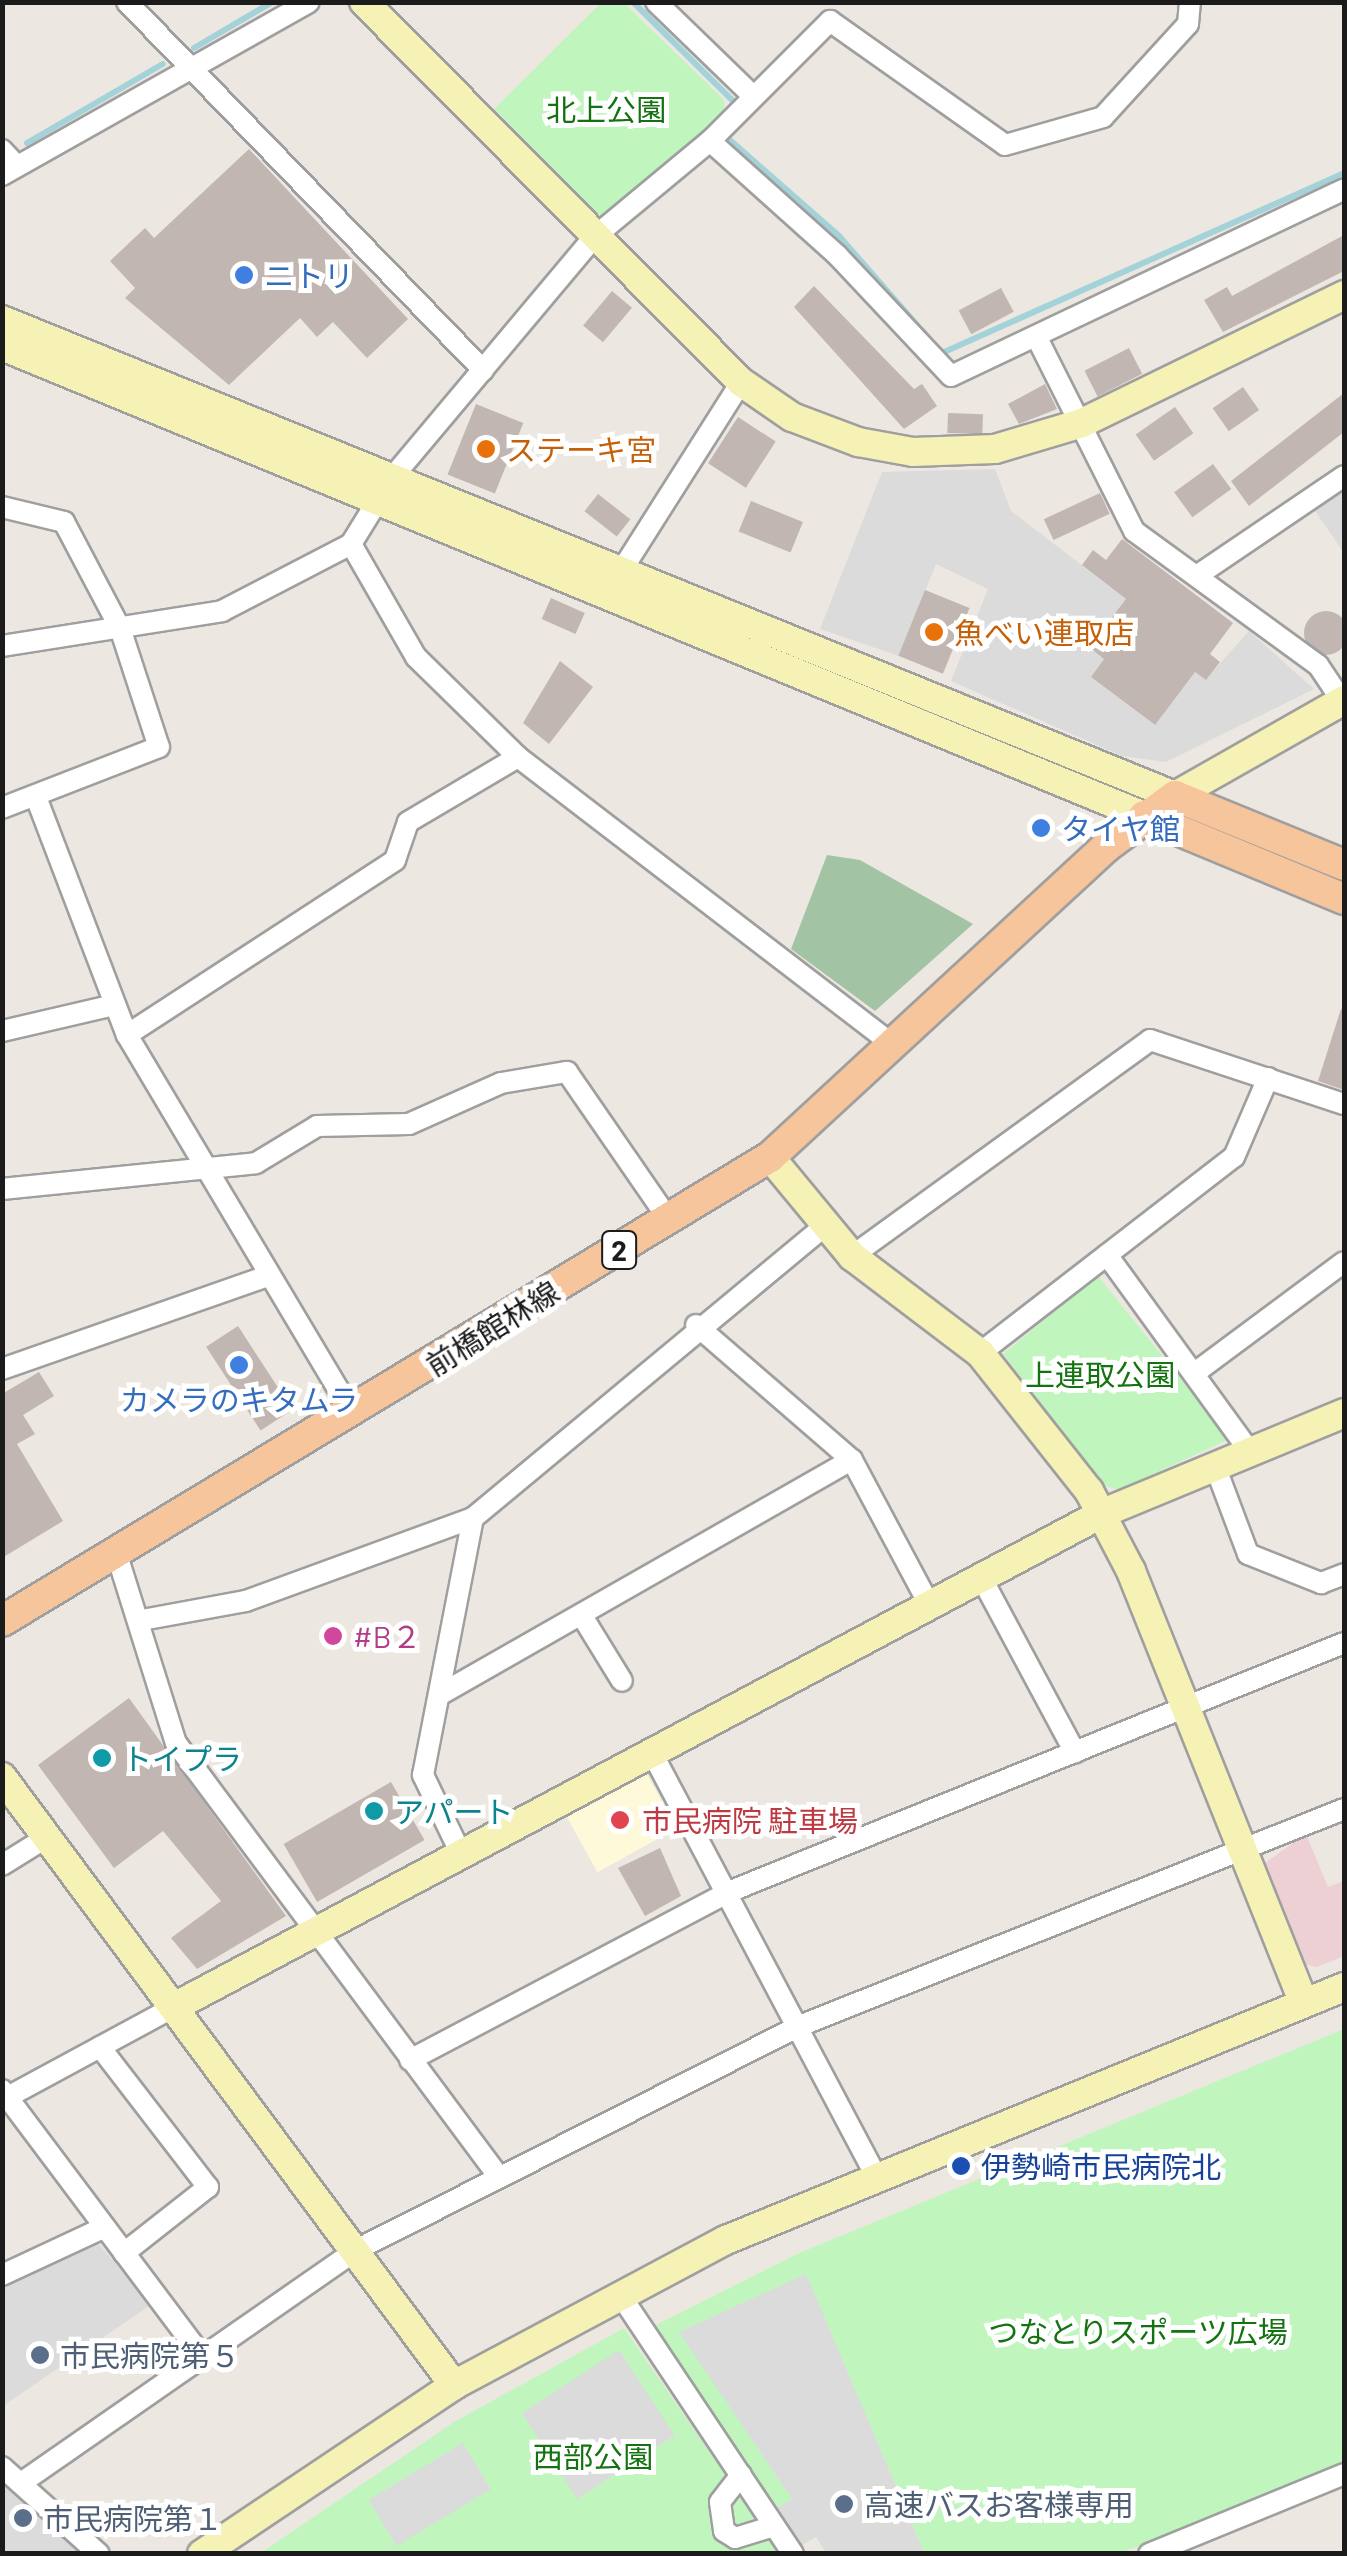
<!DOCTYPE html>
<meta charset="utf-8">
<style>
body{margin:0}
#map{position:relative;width:1347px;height:2556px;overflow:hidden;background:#ece7e1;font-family:Barlow,"Noto Sans JP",sans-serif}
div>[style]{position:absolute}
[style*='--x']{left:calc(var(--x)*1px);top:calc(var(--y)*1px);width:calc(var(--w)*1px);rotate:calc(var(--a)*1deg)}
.commercial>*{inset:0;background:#edd0d3}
.education>*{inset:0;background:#fdf9d9;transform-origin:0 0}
.cemetery>*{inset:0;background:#a3c4a4}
.park>*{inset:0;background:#c0f6be}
.parking>*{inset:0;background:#dbdbdb;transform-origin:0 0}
.stream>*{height:6px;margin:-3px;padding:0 3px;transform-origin:3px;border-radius:3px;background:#a3d3d9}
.building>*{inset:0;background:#c1b6b1;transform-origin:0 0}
.round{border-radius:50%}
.roads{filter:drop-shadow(2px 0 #9f9f9f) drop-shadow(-2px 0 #9f9f9f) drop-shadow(0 2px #9f9f9f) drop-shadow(0 -2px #9f9f9f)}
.street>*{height:20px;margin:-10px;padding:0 10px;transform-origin:10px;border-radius:10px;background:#fff}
.secondary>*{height:28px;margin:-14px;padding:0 14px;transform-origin:14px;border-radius:14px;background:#f6f1b5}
.primary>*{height:30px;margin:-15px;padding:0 15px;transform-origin:15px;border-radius:15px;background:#f7c59b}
.dots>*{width:28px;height:28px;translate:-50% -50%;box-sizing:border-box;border:5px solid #fff;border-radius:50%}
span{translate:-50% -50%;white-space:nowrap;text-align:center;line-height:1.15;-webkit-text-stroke:10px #fff;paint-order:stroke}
.shield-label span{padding:2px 8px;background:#fff;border:2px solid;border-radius:8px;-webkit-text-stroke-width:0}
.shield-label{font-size:28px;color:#1b1b1b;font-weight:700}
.park-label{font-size:30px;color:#137310}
.shop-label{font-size:30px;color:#366cbe}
.left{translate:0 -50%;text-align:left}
.food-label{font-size:30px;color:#c56008}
.street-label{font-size:30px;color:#1b1b1b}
.hotel-label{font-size:30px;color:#b23c85}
.culture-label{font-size:30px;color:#0d838f}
.health-label{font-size:30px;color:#be3a42}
.transit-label{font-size:30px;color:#164399}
.service-label{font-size:30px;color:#4e5e75}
.frame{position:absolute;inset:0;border:5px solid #1b1b1b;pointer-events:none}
</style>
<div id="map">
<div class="commercial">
<div style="clip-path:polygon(1306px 1834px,1328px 1887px,1344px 1881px,1344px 1956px,1317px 1967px,1304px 1964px,1262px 1865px)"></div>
</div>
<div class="education">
<div style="left:643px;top:1767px;width:70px;height:91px;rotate:61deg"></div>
</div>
<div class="cemetery">
<div style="clip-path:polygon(827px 855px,860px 860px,973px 924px,875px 1011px,791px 949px)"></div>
</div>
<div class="park">
<div style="clip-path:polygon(602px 2px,624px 3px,724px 100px,724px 113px,601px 217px,494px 109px)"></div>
<div style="clip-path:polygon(1098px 1276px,1229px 1439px,1119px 1490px,1105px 1486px,1003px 1354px)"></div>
<div style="clip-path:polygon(1344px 2029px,1344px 2464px,1121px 2553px,924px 2553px,882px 2453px,774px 2510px,652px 2327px,797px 2254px)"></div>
<div style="clip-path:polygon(624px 2328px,779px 2553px,259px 2554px,454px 2422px)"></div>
</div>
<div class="parking">
<div style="clip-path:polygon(995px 469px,1011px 511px,1126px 599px,1089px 647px,1104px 659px,1091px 677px,1154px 725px,1195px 672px,1206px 679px,1249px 631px,1314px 689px,1166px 762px,1122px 756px,951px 681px,988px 589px,936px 564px,899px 656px,820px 629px,882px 472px)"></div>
<div style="clip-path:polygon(1344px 486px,1344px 553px,1313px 508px)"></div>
<div style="clip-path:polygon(96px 2241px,152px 2304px,3px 2406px,3px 2286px)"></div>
<div style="clip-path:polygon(806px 2274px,882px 2453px,924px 2553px,826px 2553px,816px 2537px,802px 2545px,777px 2508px,792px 2499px,679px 2332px)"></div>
<div style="left:619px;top:2350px;width:102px;height:116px;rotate:57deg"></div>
<div style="left:463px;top:2443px;width:54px;height:110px;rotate:59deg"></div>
<div style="clip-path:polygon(3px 2483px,83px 2553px,3px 2553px)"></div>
</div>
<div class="stream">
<div style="--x:633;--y:2;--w:141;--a:44.7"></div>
<div style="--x:194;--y:48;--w:91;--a:-30.5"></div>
<div style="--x:731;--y:141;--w:144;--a:41.3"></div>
<div style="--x:839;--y:236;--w:138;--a:48.8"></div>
<div style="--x:27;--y:143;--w:157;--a:-30.2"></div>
<div style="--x:942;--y:353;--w:440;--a:-24.1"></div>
</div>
<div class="building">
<div style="clip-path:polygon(249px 149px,408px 319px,367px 358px,333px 322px,317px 337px,300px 318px,229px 385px,125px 298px,135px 288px,110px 261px,145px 228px,154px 238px)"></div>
<div style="clip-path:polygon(1344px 235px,1344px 271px,1223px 332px,1204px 300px,1227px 287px,1232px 296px)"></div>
<div style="clip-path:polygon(814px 286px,914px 389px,922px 384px,937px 406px,904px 429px,794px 307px)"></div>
<div style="left:1001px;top:288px;width:27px;height:48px;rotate:62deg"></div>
<div style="left:612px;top:291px;width:26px;height:45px;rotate:40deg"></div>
<div style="left:1129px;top:348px;width:29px;height:50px;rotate:63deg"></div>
<div style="clip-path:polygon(1045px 384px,1057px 409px,1019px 424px,1008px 404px)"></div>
<div style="left:1243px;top:387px;width:28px;height:37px;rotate:55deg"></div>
<div style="clip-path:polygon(1344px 393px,1344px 432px,1249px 506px,1231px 481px)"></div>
<div style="left:476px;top:404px;width:51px;height:76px;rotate:22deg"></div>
<div style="left:1175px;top:407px;width:32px;height:48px;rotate:55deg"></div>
<div style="left:948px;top:413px;width:35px;height:20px;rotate:2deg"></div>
<div style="left:738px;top:417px;width:45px;height:55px;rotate:33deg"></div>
<div style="left:1213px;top:464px;width:31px;height:48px;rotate:54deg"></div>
<div style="left:1100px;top:493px;width:23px;height:62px;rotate:65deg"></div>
<div style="left:598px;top:494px;width:41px;height:22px;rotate:38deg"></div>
<div style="left:751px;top:501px;width:56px;height:33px;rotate:22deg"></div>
<div style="clip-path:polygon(1122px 539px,1233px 623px,1210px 654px,1220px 662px,1206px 680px,1195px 672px,1155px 725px,1091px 677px,1104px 659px,1089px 647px,1126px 599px,1082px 565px,1093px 550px,1106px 560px)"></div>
<div style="left:925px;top:590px;width:48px;height:71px;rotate:22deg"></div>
<div style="left:551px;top:598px;width:37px;height:23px;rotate:24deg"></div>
<div class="round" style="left:1304px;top:611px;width:44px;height:44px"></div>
<div style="clip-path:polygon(560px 661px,593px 687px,549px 744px,523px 723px)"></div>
<div style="clip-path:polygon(1341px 1009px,1344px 1010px,1344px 1090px,1318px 1081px)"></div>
<div style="left:238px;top:1326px;width:100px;height:38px;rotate:57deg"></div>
<div style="clip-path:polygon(39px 1372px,54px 1396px,23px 1415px,35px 1434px,17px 1444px,63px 1521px,2px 1558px,2px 1394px)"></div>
<div style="clip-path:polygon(129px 1698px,286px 1916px,197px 1969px,171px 1938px,221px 1901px,163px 1831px,114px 1868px,38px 1765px)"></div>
<div style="left:391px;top:1782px;width:67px;height:124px;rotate:60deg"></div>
<div style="clip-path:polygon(660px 1848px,681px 1896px,645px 1916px,618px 1868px)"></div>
</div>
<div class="roads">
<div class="street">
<div style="--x:127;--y:2;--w:512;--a:45.95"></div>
<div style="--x:656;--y:2;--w:135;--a:44.1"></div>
<div style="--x:710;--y:141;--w:171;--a:41.9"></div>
<div style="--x:837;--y:255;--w:166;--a:46.7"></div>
<div style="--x:951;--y:376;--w:435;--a:-25.4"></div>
<div style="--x:2;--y:150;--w:22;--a:47"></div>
<div style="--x:2;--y:175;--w:352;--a:-29.4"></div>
<div style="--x:1038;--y:340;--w:214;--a:63.3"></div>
<div style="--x:1134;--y:531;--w:228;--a:36.1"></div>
<div style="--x:1318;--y:665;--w:43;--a:56.3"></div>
<div style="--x:2;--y:507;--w:64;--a:13.6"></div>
<div style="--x:64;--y:522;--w:120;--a:62.2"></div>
<div style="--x:120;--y:628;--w:125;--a:71.9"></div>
<div style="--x:159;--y:747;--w:168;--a:158.8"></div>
<div style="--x:351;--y:544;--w:130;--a:60.1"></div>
<div style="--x:416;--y:657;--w:143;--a:44.4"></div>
<div style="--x:518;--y:757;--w:474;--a:37.5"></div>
<div style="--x:620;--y:573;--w:226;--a:-57.6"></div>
<div style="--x:1198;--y:575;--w:176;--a:-34.1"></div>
<div style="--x:2;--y:646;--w:223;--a:-9"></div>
<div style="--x:222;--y:611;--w:145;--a:-27.4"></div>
<div style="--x:351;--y:544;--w:76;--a:-58.4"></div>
<div style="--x:391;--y:479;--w:314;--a:-50"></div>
<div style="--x:593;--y:238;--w:152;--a:-39.7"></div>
<div style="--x:710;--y:141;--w:170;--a:-45"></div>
<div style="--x:830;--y:21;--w:214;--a:35.3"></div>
<div style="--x:1005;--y:145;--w:102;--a:-15.9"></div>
<div style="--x:1103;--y:117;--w:126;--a:-47.6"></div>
<div style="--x:1188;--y:24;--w:22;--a:-85"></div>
<div style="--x:36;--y:797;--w:255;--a:69.1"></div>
<div style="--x:127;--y:1035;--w:441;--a:59.2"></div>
<div style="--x:2;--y:1031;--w:115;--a:-13.1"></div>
<div style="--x:127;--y:1035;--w:320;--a:-33.1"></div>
<div style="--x:395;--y:860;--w:40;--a:-71.1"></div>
<div style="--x:408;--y:822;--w:128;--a:-30.6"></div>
<div style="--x:2;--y:1189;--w:255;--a:-5.8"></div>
<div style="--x:256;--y:1163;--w:71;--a:-31.2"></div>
<div style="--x:317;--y:1126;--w:92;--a:-1.2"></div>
<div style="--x:409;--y:1124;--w:101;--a:-24"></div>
<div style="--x:501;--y:1083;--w:67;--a:-9.5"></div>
<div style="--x:567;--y:1072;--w:180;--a:55.4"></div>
<div style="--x:1107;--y:1255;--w:243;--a:54"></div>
<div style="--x:852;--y:1256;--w:368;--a:-35.9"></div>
<div style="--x:1150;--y:1040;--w:204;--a:18.3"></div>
<div style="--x:696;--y:1325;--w:206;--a:40.9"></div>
<div style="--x:852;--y:1460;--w:163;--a:61.9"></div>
<div style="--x:980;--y:1353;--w:321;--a:-37.7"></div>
<div style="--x:1234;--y:1157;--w:86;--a:-66.7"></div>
<div style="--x:2;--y:1369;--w:279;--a:-19.3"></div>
<div style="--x:1196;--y:1372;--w:184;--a:-36.6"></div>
<div style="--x:1215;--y:1466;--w:94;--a:69.4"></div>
<div style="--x:1248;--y:1554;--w:79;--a:21.7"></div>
<div style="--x:1321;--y:1583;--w:25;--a:-21"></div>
<div style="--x:116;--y:1552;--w:200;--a:72.6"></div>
<div style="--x:176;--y:1743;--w:541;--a:53.34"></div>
<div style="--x:981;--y:1577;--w:199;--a:61.8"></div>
<div style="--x:582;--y:1616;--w:76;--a:58.4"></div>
<div style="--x:142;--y:1620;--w:106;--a:-10.4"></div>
<div style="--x:246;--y:1601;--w:242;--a:-20.1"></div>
<div style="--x:473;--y:1518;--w:459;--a:-39.7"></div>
<div style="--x:441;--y:1694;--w:473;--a:-29.7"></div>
<div style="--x:651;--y:1751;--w:483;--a:62.1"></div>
<div style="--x:461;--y:1854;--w:88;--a:-115.7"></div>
<div style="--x:423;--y:1775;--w:262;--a:-79"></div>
<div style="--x:2;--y:1865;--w:53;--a:-31.9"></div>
<div style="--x:100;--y:2047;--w:177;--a:52.4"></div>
<div style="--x:208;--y:2187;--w:107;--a:141.8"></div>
<div style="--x:410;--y:2060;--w:363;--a:-27.8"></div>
<div style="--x:731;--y:1891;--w:661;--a:-22.03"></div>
<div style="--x:2;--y:2090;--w:333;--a:53.1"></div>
<div style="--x:2;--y:2100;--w:196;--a:-28.4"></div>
<div style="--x:2;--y:2275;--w:111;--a:-25"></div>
<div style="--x:621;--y:2296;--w:310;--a:56.3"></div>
<div style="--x:2;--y:2467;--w:130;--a:41.9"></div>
<div style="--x:741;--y:2475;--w:34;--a:128"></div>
<div style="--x:720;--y:2502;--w:29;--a:82"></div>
<div style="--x:724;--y:2531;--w:13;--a:32"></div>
<div style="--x:735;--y:2538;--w:41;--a:-17.1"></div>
<div style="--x:21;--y:2483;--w:408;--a:-34.8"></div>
<div style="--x:356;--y:2250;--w:500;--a:-26.8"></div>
<div style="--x:802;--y:2025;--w:583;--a:-21.73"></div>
<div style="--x:1149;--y:2554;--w:211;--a:-22.3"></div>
</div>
<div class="secondary">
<div style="--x:364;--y:2;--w:535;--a:45.23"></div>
<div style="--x:741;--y:382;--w:62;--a:34.5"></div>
<div style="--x:792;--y:417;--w:71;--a:20.7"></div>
<div style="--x:858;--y:442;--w:56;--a:10.3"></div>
<div style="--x:913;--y:452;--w:82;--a:-2.1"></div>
<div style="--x:995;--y:449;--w:91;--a:-16.6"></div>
<div style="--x:1082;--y:423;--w:292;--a:-26"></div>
<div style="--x:2;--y:320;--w:1266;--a:22.09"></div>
<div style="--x:1175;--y:796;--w:194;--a:-29.6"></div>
<div style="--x:2;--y:346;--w:1235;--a:22.37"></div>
<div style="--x:770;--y:1157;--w:129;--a:50.4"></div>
<div style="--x:852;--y:1256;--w:161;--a:37.2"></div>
<div style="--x:980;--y:1353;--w:176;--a:51.7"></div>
<div style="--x:1089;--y:1491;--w:90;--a:62.3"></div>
<div style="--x:1131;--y:1571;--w:465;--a:68.2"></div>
<div style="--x:2;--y:1777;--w:758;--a:53.37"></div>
<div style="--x:174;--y:2007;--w:1052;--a:-28"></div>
<div style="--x:1103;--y:1513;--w:261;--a:-22.5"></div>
<div style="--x:202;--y:2554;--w:303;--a:-33.8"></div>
<div style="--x:454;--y:2385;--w:308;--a:-28.1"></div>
<div style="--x:726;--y:2240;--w:668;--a:-22.26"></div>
</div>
<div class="primary">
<div style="--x:1144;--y:816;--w:217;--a:22.5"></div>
<div style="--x:2;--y:1621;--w:897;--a:-31.14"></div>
<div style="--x:770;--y:1157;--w:457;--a:-42.7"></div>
<div style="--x:1106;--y:847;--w:86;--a:-36.5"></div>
<div style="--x:1175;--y:796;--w:183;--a:22.2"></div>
</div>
</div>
<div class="dots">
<div style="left:244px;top:275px;background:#3f7fe0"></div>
<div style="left:486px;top:449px;background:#e8710a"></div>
<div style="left:934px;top:632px;background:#e8710a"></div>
<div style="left:1041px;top:828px;background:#3f7fe0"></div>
<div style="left:239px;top:1365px;background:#3f7fe0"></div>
<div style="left:333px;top:1636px;background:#d1479c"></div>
<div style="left:102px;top:1758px;background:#0f9aa8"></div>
<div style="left:374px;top:1811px;background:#0f9aa8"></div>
<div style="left:620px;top:1820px;background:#e0444e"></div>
<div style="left:961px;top:2166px;background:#1a4fb4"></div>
<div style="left:40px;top:2355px;background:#5c6f8a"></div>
<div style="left:844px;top:2504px;background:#5c6f8a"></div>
<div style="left:23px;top:2518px;background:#5c6f8a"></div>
</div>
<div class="shield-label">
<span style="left:619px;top:1250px">2</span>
</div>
<div class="park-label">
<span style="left:606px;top:109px">北上公園</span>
<span style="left:1100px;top:1374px">上連取公園</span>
<span style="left:1138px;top:2331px">つなとりスポーツ広場</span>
<span style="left:593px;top:2456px">西部公園</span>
</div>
<div class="shop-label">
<span class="left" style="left:264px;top:275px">ニトリ</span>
<span class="left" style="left:1061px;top:828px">タイヤ館</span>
<span style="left:239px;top:1399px">カメラのキタムラ</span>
</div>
<div class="food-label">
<span class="left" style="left:506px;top:449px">ステーキ宮</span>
<span class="left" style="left:954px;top:632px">魚べい連取店</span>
</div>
<div class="street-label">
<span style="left:492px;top:1328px;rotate:-32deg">前橋館林線</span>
</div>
<div class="hotel-label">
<span class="left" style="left:353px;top:1636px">#B２</span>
</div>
<div class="culture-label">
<span class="left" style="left:122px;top:1758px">トイプラ</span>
<span class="left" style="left:394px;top:1811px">アパート</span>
</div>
<div class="health-label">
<span class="left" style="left:642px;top:1820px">市民病院 駐車場</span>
</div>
<div class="transit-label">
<span class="left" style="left:981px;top:2166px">伊勢崎市民病院北</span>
</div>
<div class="service-label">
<span class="left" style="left:60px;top:2355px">市民病院第５</span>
<span class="left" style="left:864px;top:2504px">高速バスお客様専用</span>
<span class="left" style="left:43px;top:2518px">市民病院第１</span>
</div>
<div class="frame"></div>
</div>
